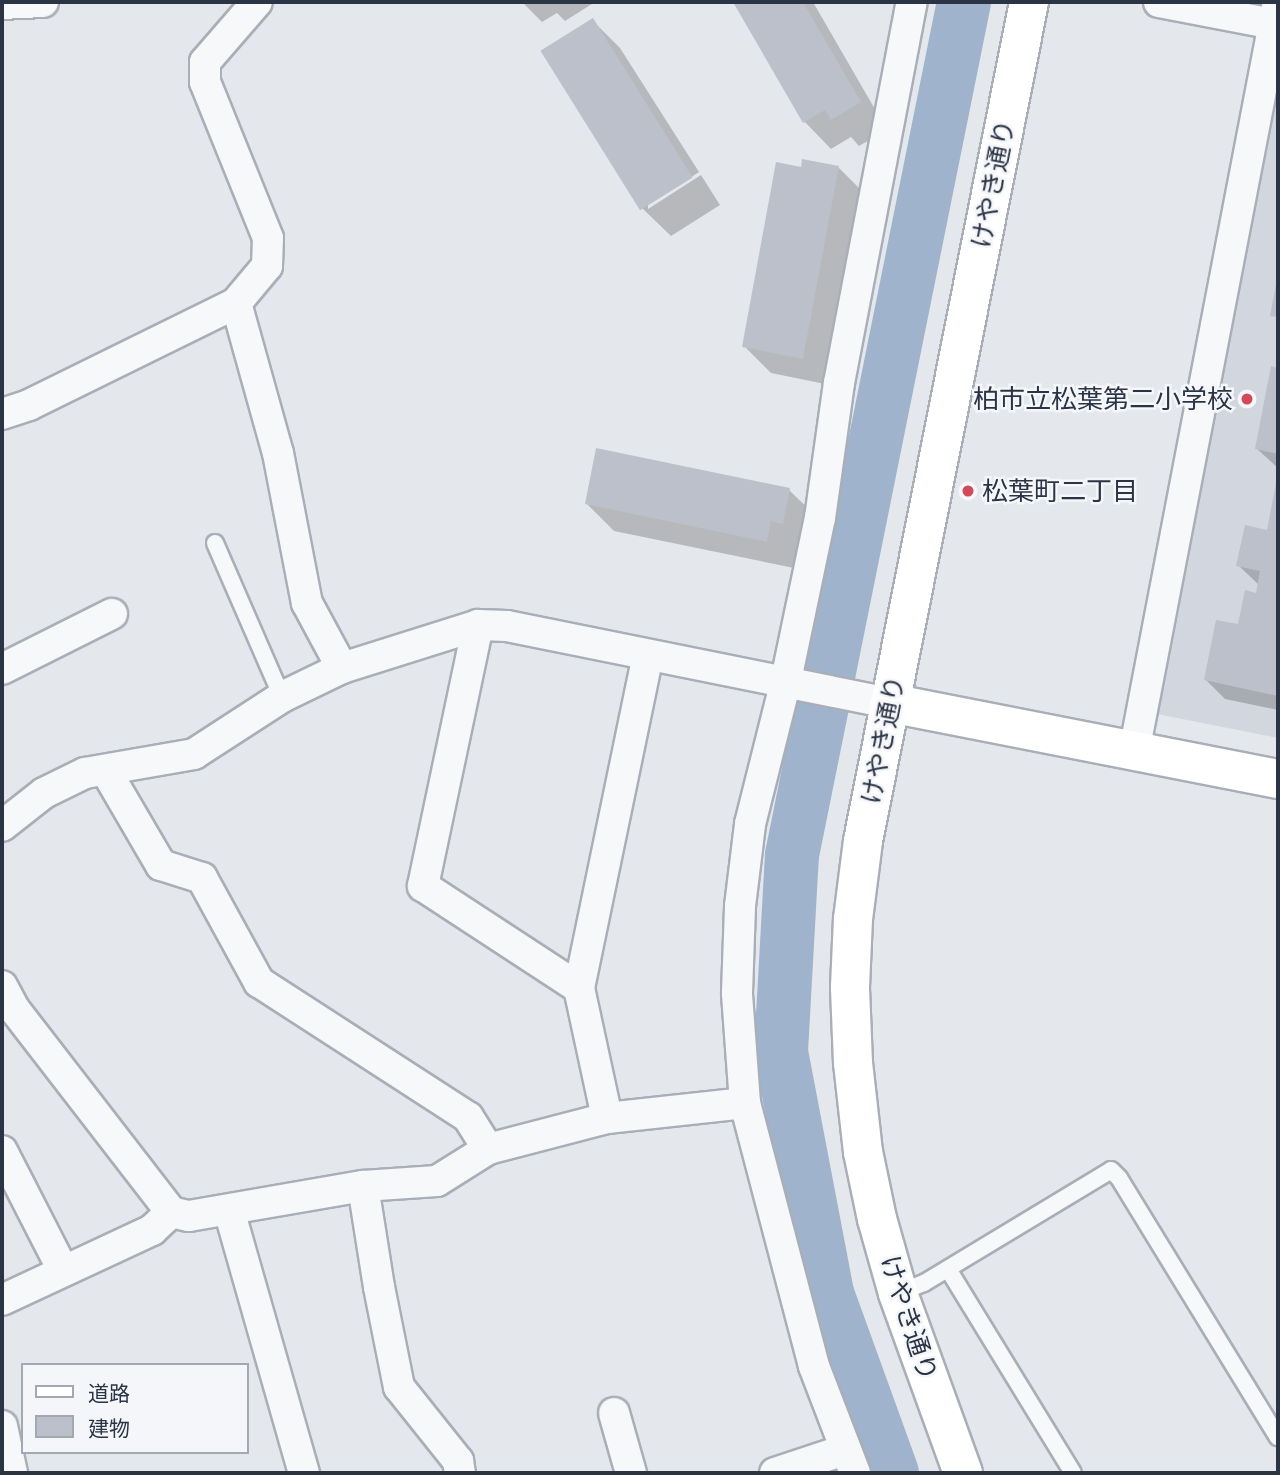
<!DOCTYPE html>
<meta charset="utf-8">
<style>
body{margin:0}
#map{position:relative;width:1280px;height:1475px;overflow:hidden;background:#e4e7ec;font-family:Mulish,"Noto Sans JP",sans-serif}
div>[style]{position:absolute}
[style*='--x']{left:calc(var(--x)*1px);top:calc(var(--y)*1px);width:calc(var(--w)*1px);rotate:calc(var(--a)*1deg)}
.built>*{inset:0;background:#d2d6de}
.shadow>*{inset:0;background:#0003}
.river>*{height:54px;margin:-27px;padding:0 27px;transform-origin:27px;border-radius:27px;background:#9fb4cc}
.building>*{inset:0;background:#bbc0ca;transform-origin:0 0}
.roads{filter:drop-shadow(2px 0 #a9aeb7) drop-shadow(-2px 0 #a9aeb7) drop-shadow(0 2px #a9aeb7) drop-shadow(0 -2px #a9aeb7)}
.lane>*{height:16px;margin:-8px;padding:0 8px;transform-origin:8px;border-radius:8px;background:#f7f8fa}
.street>*{height:30px;margin:-15px;padding:0 15px;transform-origin:15px;border-radius:15px;background:#f7f8fa}
.secondary>*{height:38px;margin:-19px;padding:0 19px;transform-origin:19px;border-radius:19px;background:#fff}
.dots>*{width:19px;height:19px;translate:-50% -50%;box-sizing:border-box;border:4px solid #f4f6f9;border-radius:50%}
span{translate:-50% -50%;white-space:nowrap;text-align:center;line-height:1.15;-webkit-text-stroke:5px #f4f6f9;paint-order:stroke}
.street-label{font-size:26px;color:#2b3445}
.poi-label{font-size:26px;color:#2b3445}
.right{translate:-100% -50%;text-align:right}
.left{translate:0 -50%;text-align:left}
.frame{position:absolute;inset:0;border:4px solid #2b3445;pointer-events:none}
.legend{position:absolute;left:21px;top:1363px;width:228px;height:91px;box-sizing:border-box;background:#f4f6f9;border:2px solid #a4a8b1;margin:0;padding:9px 12px;list-style:none;font-size:21px;color:#2b3445}
.legend li{display:flex;align-items:center;gap:14px;height:35px}
.legend b{width:35px;border:2px solid #a4a8b1}
</style>
<div id="map">
<div class="built">
<div style="clip-path:polygon(1278px 85px,1278px 738px,1152px 713px)"></div>
</div>
<div class="shadow">
<div style="clip-path:polygon(522px 2px,595px 2px,565px 21px,557px 13px,542px 22px)"></div>
<div style="clip-path:polygon(735px 2px,813px 2px,887px 130px,859px 146px,851px 137px,831px 149px,804px 121px)"></div>
<div style="clip-path:polygon(593px 21px,620px 48px,699px 172px,648px 205px,648px 209px,701px 175px,720px 205px,671px 236px,643px 209px,543px 52px)"></div>
<div style="clip-path:polygon(839px 168px,866px 195px,830px 385px,771px 373px,744px 346px,803px 169px)"></div>
<div style="clip-path:polygon(1273px 368px,1278px 370px,1278px 468px,1256px 448px)"></div>
<div style="clip-path:polygon(1278px 480px,1278px 710px,1225px 699px,1206px 680px,1257px 595px,1259px 585px,1238px 565px,1268px 532px)"></div>
<div style="clip-path:polygon(789px 490px,817px 517px,810px 550px,798px 548px,794px 568px,614px 531px,587px 504px)"></div>
</div>
<div class="river">
<div style="--x:892;--y:1473;--w:191;--a:-109.9"></div>
<div style="--x:827;--y:1293;--w:246;--a:-100.8"></div>
<div style="--x:781;--y:1051;--w:196;--a:-86.8"></div>
<div style="--x:792;--y:855;--w:870;--a:-78.6"></div>
</div>
<div class="building">
<div style="clip-path:polygon(733px 2px,803px 2px,861px 102px,831px 120px,825px 110px,803px 123px)"></div>
<div style="left:593px;top:18px;width:188px;height:62px;rotate:58deg"></div>
<div style="clip-path:polygon(802px 159px,839px 166px,803px 359px,742px 347px,776px 162px,801px 167px)"></div>
<div style="clip-path:polygon(1277px 279px,1278px 279px,1278px 317px,1270px 316px)"></div>
<div style="clip-path:polygon(1271px 366px,1278px 368px,1278px 454px,1255px 449px)"></div>
<div style="clip-path:polygon(596px 448px,790px 488px,783px 524px,771px 521px,767px 542px,585px 504px)"></div>
<div style="clip-path:polygon(1277px 478px,1278px 478px,1278px 696px,1204px 680px,1216px 620px,1238px 624px,1245px 590px,1256px 593px,1260px 571px,1236px 566px,1245px 525px,1267px 530px)"></div>
</div>
<div class="roads">
<div class="lane">
<div style="--x:215;--y:543;--w:168;--a:66.5"></div>
<div style="--x:948;--y:1269;--w:239;--a:58.5"></div>
<div style="--x:899;--y:1293;--w:27;--a:-22"></div>
<div style="--x:924;--y:1283;--w:218;--a:-31.1"></div>
<div style="--x:1111;--y:1170;--w:11;--a:45"></div>
<div style="--x:1119;--y:1178;--w:304;--a:58.5"></div>
</div>
<div class="street">
<div style="--x:1159;--y:2;--w:121;--a:10.9"></div>
<div style="--x:2;--y:4;--w:41;--a:-2.8"></div>
<div style="--x:236;--y:303;--w:156;--a:74.4"></div>
<div style="--x:278;--y:453;--w:153;--a:79.1"></div>
<div style="--x:307;--y:603;--w:74;--a:61.7"></div>
<div style="--x:2;--y:414;--w:28;--a:-18"></div>
<div style="--x:29;--y:405;--w:231;--a:-26.2"></div>
<div style="--x:236;--y:303;--w:48;--a:-50"></div>
<div style="--x:267;--y:266;--w:28;--a:-88"></div>
<div style="--x:268;--y:238;--w:168;--a:-112"></div>
<div style="--x:205;--y:82;--w:20;--a:-90"></div>
<div style="--x:205;--y:62;--w:79;--a:-49.1"></div>
<div style="--x:478;--y:625;--w:267;--a:101.9"></div>
<div style="--x:423;--y:886;--w:186;--a:33.2"></div>
<div style="--x:579;--y:988;--w:133;--a:77.8"></div>
<div style="--x:2;--y:669;--w:123;--a:-26.6"></div>
<div style="--x:1134;--y:752;--w:764;--a:-79.13"></div>
<div style="--x:106;--y:771;--w:109;--a:59.7"></div>
<div style="--x:161;--y:865;--w:43;--a:17.6"></div>
<div style="--x:202;--y:878;--w:119;--a:61.3"></div>
<div style="--x:259;--y:982;--w:249;--a:32.9"></div>
<div style="--x:468;--y:1117;--w:38;--a:58"></div>
<div style="--x:2;--y:826;--w:53;--a:-38.2"></div>
<div style="--x:44;--y:793;--w:46;--a:-26"></div>
<div style="--x:85;--y:773;--w:111;--a:-9.9"></div>
<div style="--x:194;--y:754;--w:105;--a:-32.9"></div>
<div style="--x:282;--y:697;--w:67;--a:-25.8"></div>
<div style="--x:342;--y:668;--w:143;--a:-17.5"></div>
<div style="--x:478;--y:625;--w:29;--a:2"></div>
<div style="--x:507;--y:626;--w:391;--a:11.4"></div>
<div style="--x:2;--y:986;--w:27;--a:62"></div>
<div style="--x:15;--y:1010;--w:255;--a:52.3"></div>
<div style="--x:171;--y:1212;--w:18;--a:13"></div>
<div style="--x:189;--y:1216;--w:177;--a:-9.8"></div>
<div style="--x:363;--y:1186;--w:74;--a:-3.9"></div>
<div style="--x:437;--y:1181;--w:60;--a:-32.1"></div>
<div style="--x:488;--y:1149;--w:123;--a:-14.6"></div>
<div style="--x:607;--y:1118;--w:139;--a:-6.2"></div>
<div style="--x:579;--y:988;--w:339;--a:-78.3"></div>
<div style="--x:2;--y:1151;--w:134;--a:62.9"></div>
<div style="--x:363;--y:1186;--w:102;--a:81"></div>
<div style="--x:379;--y:1287;--w:102;--a:78.7"></div>
<div style="--x:399;--y:1387;--w:95;--a:51.4"></div>
<div style="--x:458;--y:1461;--w:12;--a:81"></div>
<div style="--x:229;--y:1210;--w:273;--a:74.1"></div>
<div style="--x:2;--y:1300;--w:166;--a:-25"></div>
<div style="--x:152;--y:1230;--w:26;--a:-43"></div>
<div style="--x:614;--y:1413;--w:62;--a:74.2"></div>
<div style="--x:2;--y:1426;--w:48;--a:78"></div>
<div style="--x:775;--y:1473;--w:73;--a:-18.4"></div>
<div style="--x:855;--y:1473;--w:115;--a:-111"></div>
<div style="--x:814;--y:1366;--w:272;--a:-104.7"></div>
<div style="--x:745;--y:1103;--w:110;--a:-94.2"></div>
<div style="--x:737;--y:993;--w:87;--a:-88"></div>
<div style="--x:740;--y:906;--w:83;--a:-83"></div>
<div style="--x:750;--y:824;--w:143;--a:-75.9"></div>
<div style="--x:785;--y:685;--w:171;--a:-78.2"></div>
<div style="--x:820;--y:518;--w:136;--a:-82"></div>
<div style="--x:839;--y:383;--w:388;--a:-79.2"></div>
</div>
<div class="secondary">
<div style="--x:890;--y:703;--w:395;--a:11.1"></div>
<div style="--x:963;--y:1473;--w:191;--a:-109.9"></div>
<div style="--x:898;--y:1293;--w:77;--a:-105.8"></div>
<div style="--x:877;--y:1219;--w:68;--a:-101.8"></div>
<div style="--x:863;--y:1152;--w:90;--a:-96.4"></div>
<div style="--x:853;--y:1063;--w:76;--a:-92.3"></div>
<div style="--x:850;--y:987;--w:68;--a:-87.5"></div>
<div style="--x:853;--y:919;--w:79;--a:-82.7"></div>
<div style="--x:863;--y:841;--w:855;--a:-78.81"></div>
</div>
</div>
<div class="dots">
<div style="left:1247px;top:399px;background:#d1495b"></div>
<div style="left:968px;top:491px;background:#d1495b"></div>
</div>
<div class="street-label">
<span style="left:993px;top:184px;rotate:-79deg">けやき通り</span>
<span style="left:883px;top:740px;rotate:-79deg">けやき通り</span>
<span style="left:909px;top:1318px;rotate:72deg">けやき通り</span>
</div>
<div class="poi-label">
<span class="right" style="left:1233px;top:399px">柏市立松葉第二小学校</span>
<span class="left" style="left:982px;top:491px">松葉町二丁目</span>
</div>
<div class="frame"></div>
<ul class="legend">
<li><b style="height:9px;background:#fff"></b>道路</li>
<li><b style="height:19px;background:#bbc0ca"></b>建物</li>
</ul>
</div>
